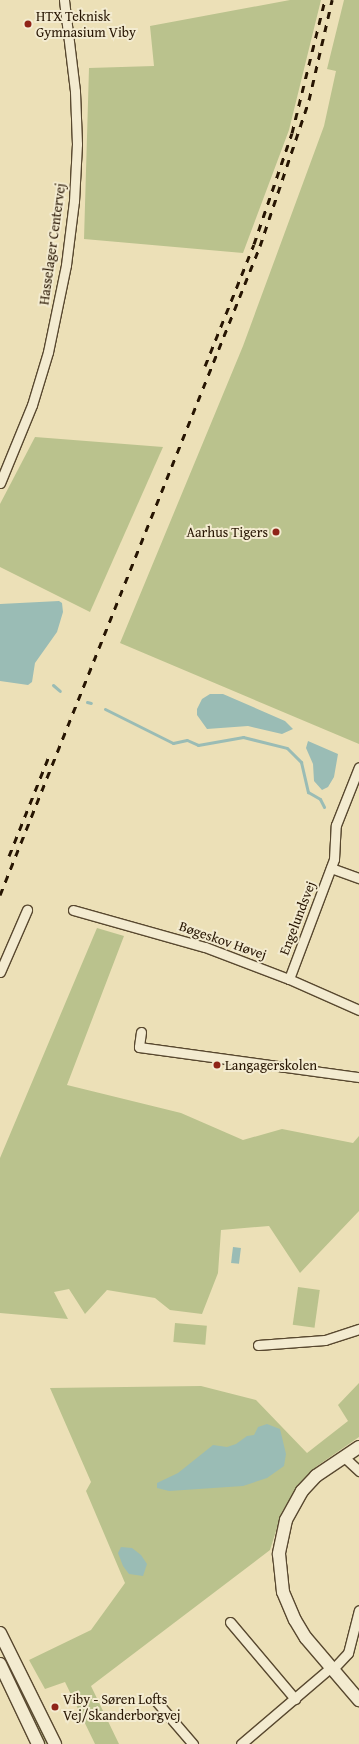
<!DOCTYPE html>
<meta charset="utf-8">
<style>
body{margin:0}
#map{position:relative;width:359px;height:1744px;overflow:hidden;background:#ece0b7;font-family:"Gentium Book Plus",serif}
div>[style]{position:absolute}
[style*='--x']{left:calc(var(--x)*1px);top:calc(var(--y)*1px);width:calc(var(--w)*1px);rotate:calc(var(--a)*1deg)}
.green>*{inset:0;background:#bac28d;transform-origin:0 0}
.water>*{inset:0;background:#9abcb5;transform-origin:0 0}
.stream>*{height:3px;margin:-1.5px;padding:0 1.5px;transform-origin:1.5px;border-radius:1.5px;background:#9abcb5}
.roads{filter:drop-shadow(1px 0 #58482f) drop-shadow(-1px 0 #58482f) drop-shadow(0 1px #58482f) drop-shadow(0 -1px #58482f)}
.street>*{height:9px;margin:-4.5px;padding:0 4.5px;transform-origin:4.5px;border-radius:4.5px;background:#f3ebd0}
.secondary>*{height:12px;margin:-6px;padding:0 6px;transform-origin:6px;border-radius:6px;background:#f3ebd0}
.rail>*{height:3px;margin-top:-1.5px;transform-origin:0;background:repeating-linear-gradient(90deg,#271502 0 7px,transparent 0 14px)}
.dots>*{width:11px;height:11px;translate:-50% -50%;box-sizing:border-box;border:2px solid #f3ebd0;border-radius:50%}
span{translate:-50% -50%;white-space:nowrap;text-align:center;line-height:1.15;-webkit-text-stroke:4px #f3ebd0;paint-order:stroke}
.poi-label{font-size:14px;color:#271502}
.left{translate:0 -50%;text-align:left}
.right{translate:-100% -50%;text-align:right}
.street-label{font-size:14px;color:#271502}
</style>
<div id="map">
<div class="green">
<div style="clip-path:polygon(290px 0,321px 0,289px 130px,243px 253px,84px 239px,89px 68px,154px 66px,150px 26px)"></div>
<div style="clip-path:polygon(344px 0,359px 0,359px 744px,120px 643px,243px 346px,324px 126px,336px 71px,327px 69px)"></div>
<div style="clip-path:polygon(35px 437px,163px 447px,90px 612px,0 567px,0 504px)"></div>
<div style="clip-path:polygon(97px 928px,124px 936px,67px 1085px,181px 1113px,243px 1140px,282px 1129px,353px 1143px,359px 1136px,359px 1211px,300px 1273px,269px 1226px,221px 1230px,218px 1273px,202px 1314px,170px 1310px,155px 1298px,107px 1290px,85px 1314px,69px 1289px,54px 1292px,68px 1319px,0 1313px,0 1158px)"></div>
<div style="left:298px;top:1287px;width:22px;height:38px;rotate:8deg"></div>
<div style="left:175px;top:1323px;width:32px;height:19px;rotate:5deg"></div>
<div style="clip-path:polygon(359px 1383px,359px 1437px,317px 1466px,297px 1487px,282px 1512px,270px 1550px,91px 1686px,119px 1744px,95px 1744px,65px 1682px,45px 1689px,29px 1660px,91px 1630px,125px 1583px,86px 1491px,91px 1482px,50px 1388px,201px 1386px,256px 1400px,307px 1453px,348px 1421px,338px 1405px)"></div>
<div style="clip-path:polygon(22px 1690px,50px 1744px,44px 1744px,19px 1692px)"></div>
</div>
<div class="water">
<div style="clip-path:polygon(59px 601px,62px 603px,63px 612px,57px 632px,35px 663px,32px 682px,28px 685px,0 681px,0 604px)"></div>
<div style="clip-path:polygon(210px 694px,223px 694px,285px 721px,293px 729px,282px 734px,248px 726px,207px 729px,197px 715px,197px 709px,202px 699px)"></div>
<div style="clip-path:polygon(308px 741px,338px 754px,334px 777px,328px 787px,322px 790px,314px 781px,313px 764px,306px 748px)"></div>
<div style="left:233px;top:1247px;width:8px;height:16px;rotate:7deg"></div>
<div style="clip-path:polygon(267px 1424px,280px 1429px,286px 1454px,284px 1466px,267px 1478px,243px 1486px,169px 1491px,157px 1488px,157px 1483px,178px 1473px,213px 1445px,227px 1447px,236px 1444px,247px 1436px,254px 1435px,258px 1427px)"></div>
<div style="clip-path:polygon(121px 1547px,132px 1548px,141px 1555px,147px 1564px,143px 1576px,129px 1574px,123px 1566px,118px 1553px)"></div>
</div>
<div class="stream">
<div style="--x:53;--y:685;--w:9;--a:41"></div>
<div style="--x:87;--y:702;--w:4;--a:14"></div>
<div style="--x:105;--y:709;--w:76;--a:26.6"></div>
<div style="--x:173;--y:743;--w:14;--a:-12"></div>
<div style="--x:187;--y:740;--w:12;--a:24"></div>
<div style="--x:198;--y:745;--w:46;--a:-10.1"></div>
<div style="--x:243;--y:737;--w:45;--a:14"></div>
<div style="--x:287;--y:748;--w:20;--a:45"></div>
<div style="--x:301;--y:762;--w:31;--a:77"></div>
<div style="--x:308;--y:792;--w:14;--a:30"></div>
<div style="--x:320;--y:799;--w:9;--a:63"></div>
</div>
<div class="roads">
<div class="street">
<div style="--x:0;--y:483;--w:84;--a:-67.7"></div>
<div style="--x:32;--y:405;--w:55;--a:-73.2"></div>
<div style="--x:48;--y:352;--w:89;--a:-78.3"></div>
<div style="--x:66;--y:265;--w:64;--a:-82.9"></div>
<div style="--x:74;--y:201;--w:57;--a:-87"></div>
<div style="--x:77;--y:144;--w:53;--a:-92.2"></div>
<div style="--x:75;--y:91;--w:92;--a:-96.9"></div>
<div style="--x:331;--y:868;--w:30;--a:20"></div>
<div style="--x:73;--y:910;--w:137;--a:15.7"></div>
<div style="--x:205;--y:947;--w:90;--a:20.9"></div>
<div style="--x:289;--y:979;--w:77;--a:23.9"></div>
<div style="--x:0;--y:972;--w:68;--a:-66.5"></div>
<div style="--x:289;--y:979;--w:128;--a:-69.4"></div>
<div style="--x:334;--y:859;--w:34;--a:-87"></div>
<div style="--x:336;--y:825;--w:62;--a:-68.4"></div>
<div style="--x:141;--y:1032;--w:15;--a:98"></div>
<div style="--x:139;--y:1047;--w:222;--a:7.8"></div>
<div style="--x:258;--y:1345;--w:67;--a:-4.3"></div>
<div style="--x:325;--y:1340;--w:36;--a:-18"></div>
<div style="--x:344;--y:1457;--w:21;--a:43"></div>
<div style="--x:230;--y:1622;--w:101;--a:49.8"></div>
<div style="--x:333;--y:1669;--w:22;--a:-47"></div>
<div style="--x:348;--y:1653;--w:44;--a:-75.7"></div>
<div style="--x:156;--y:1701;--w:57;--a:49.3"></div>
<div style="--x:241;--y:1744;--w:118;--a:-40.5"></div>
</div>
<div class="secondary">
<div style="--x:359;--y:1447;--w:52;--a:146"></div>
<div style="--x:316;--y:1476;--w:21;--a:133"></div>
<div style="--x:302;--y:1491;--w:33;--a:119"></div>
<div style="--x:286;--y:1520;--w:35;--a:102"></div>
<div style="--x:279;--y:1554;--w:38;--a:84"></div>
<div style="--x:283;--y:1592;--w:30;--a:67"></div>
<div style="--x:295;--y:1620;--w:21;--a:59"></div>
<div style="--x:306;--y:1638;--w:82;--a:49.5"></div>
<div style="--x:0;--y:1633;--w:124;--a:63.6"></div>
<div style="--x:0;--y:1664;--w:89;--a:64.6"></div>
</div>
</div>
<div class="rail">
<div style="--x:205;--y:366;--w:131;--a:-68.1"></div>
<div style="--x:254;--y:244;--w:117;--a:-71.1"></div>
<div style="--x:292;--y:133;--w:137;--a:-76.1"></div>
<div style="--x:9;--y:856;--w:108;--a:-68.2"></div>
<div style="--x:0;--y:895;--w:699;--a:-68.17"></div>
<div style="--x:260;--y:246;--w:154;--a:-71.4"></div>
<div style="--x:309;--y:100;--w:103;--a:-77"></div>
</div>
<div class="dots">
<div style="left:28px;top:24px;background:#8f2418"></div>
<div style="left:276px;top:532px;background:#8f2418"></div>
<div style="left:217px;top:1065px;background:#8f2418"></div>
<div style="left:55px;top:1707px;background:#8f2418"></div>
</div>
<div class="poi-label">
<span class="left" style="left:36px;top:24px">HTX Teknisk<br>Gymnasium Viby</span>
<span class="right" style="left:268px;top:532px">Aarhus Tigers</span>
<span class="left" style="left:225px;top:1065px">Langagerskolen</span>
<span class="left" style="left:63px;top:1707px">Viby - Søren Lofts<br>Vej/Skanderborgvej</span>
</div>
<div class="street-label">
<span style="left:52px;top:244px;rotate:-82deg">Hasselager Centervej</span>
<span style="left:297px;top:918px;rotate:-69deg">Engelundsvej</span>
<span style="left:223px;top:940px;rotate:19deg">Bøgeskov Høvej</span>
</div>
</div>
